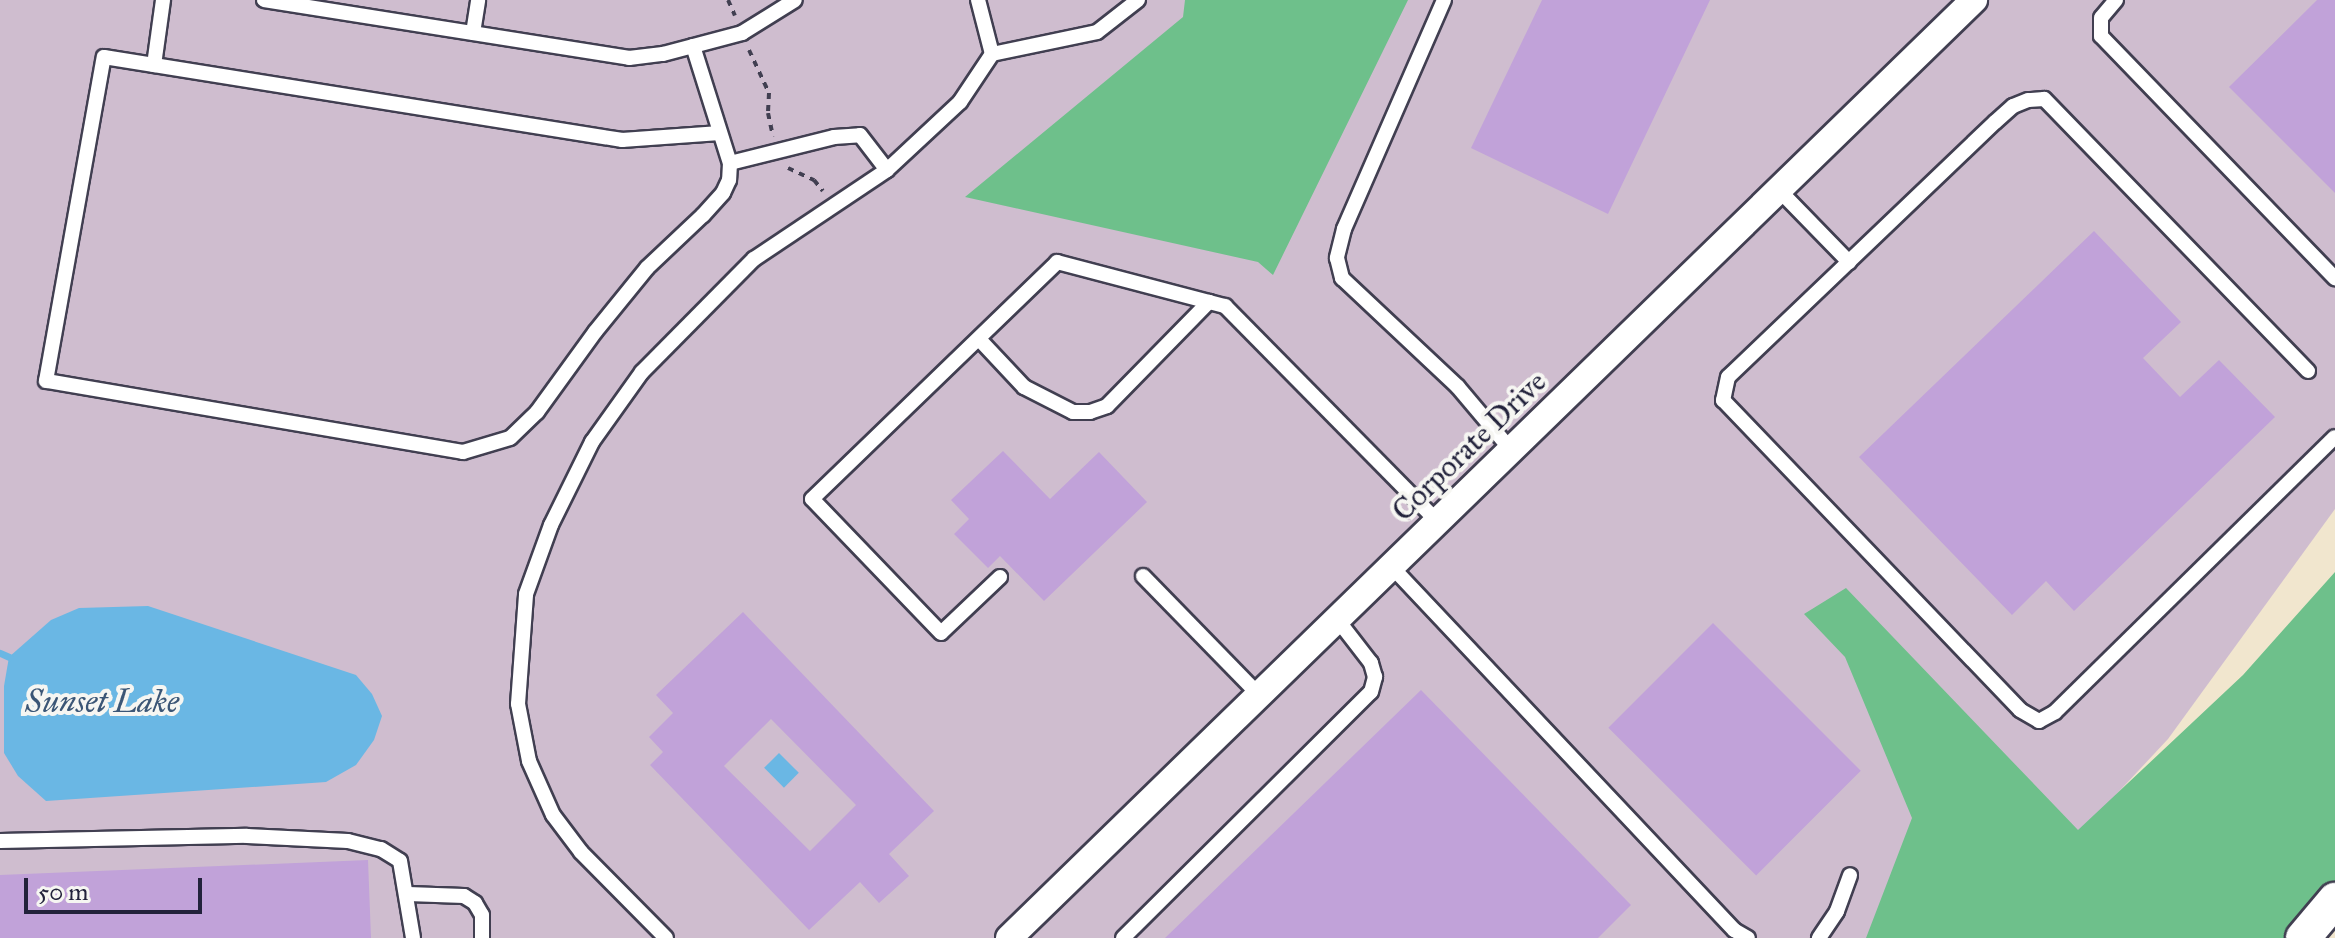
<!DOCTYPE html>
<style>
body{margin:0}
#map{position:relative;width:2335px;height:938px;overflow:hidden;background:#f1e6ce;font-family:"IM FELL Great Primer",serif}
div>[style]{position:absolute}
[style*='--x']{left:calc(var(--x)*1px);top:calc(var(--y)*1px);width:calc(var(--w)*1px);rotate:calc(var(--a)*1deg)}
.industrial>*{inset:0;background:#cfbdcf}
.forest>*{inset:0;background:#6ec08b}
.water>*{inset:0;background:#6ab7e4;transform-origin:0 0}
.stream>*{height:7px;margin:-3.5px;padding:0 3.5px;transform-origin:3.5px;border-radius:3.5px;background:#6ab7e4}
.building>*{inset:0;background:#c1a2d9;transform-origin:0 0}
.path>*{height:4px;margin-top:-2px;transform-origin:0;background:repeating-linear-gradient(90deg,#413f51 0 6px,transparent 0 12px)}
.roads{filter:drop-shadow(2px 0 #413f51) drop-shadow(-2px 0 #413f51) drop-shadow(0 2px #413f51) drop-shadow(0 -2px #413f51)}
.service>*{height:14px;margin:-7px;padding:0 7px;transform-origin:7px;border-radius:7px;background:#fff}
.minor>*{height:26px;margin:-13px;padding:0 13px;transform-origin:13px;border-radius:13px;background:#fff}
.tertiary>*{height:34px;margin:-17px;padding:0 17px;transform-origin:17px;border-radius:17px;background:#fff}
span{translate:-50% -50%;white-space:nowrap;text-align:center;line-height:1.15;-webkit-text-stroke:8px #f6f6f2;paint-order:stroke}
.street-label{font-size:30px;color:#22223b}
.water-label{font-size:32px;color:#3b5676;font-style:italic}
.scale{position:absolute;left:24px;top:878px;width:178px;height:36px;box-sizing:border-box;border:4px solid #22223b;border-top:0;padding-left:10px;font-size:24px;line-height:28px;white-space:nowrap;color:#22223b;-webkit-text-stroke:6px #f6f6f2;paint-order:stroke}
</style>
<div id="map">
<div class="industrial">
<div style="clip-path:polygon(0 0,2335px 0,2335px 509px,2168px 739px,1982px 938px,0 938px)"></div>
</div>
<div class="forest">
<div style="clip-path:polygon(1185px 0,1408px 0,1273px 275px,1258px 262px,965px 197px,1183px 17px)"></div>
<div style="clip-path:polygon(2335px 572px,2335px 893px,2297px 938px,1866px 938px,1912px 818px,1845px 657px,1804px 614px,1846px 588px,2078px 830px,2243px 675px)"></div>
</div>
<div class="water">
<div style="clip-path:polygon(148px 606px,356px 675px,372px 694px,382px 716px,374px 740px,356px 765px,326px 782px,46px 801px,18px 776px,4px 753px,4px 686px,9px 657px,51px 620px,79px 608px)"></div>
<div style="left:779px;top:753px;width:28px;height:21px;rotate:45deg"></div>
</div>
<div class="stream">
<div style="--x:0;--y:653;--w:10;--a:24"></div>
</div>
<div class="building">
<div style="clip-path:polygon(1542px 0,1710px 0,1608px 214px,1471px 148px)"></div>
<div style="clip-path:polygon(2317px 0,2335px 0,2335px 193px,2229px 87px)"></div>
<div style="clip-path:polygon(2094px 231px,2181px 322px,2143px 358px,2180px 397px,2219px 360px,2275px 417px,2074px 611px,2046px 581px,2012px 615px,1859px 457px)"></div>
<div style="clip-path:polygon(1003px 451px,1050px 499px,1099px 452px,1147px 502px,1044px 601px,1000px 556px,988px 568px,954px 534px,969px 519px,951px 500px)"></div>
<div style="clip-path:polygon(evenodd,743px 612px,934px 811px,889px 854px,909px 876px,879px 903px,860px 882px,809px 930px,650px 765px,663px 752px,649px 737px,673px 713px,656px 695px,743px 612px,771px 719px,856px 805px,810px 851px,724px 766px,771px 719px)"></div>
<div style="left:1713px;top:623px;width:209px;height:148px;rotate:45deg"></div>
<div style="clip-path:polygon(1421px 690px,1631px 905px,1598px 938px,1165px 938px)"></div>
<div style="clip-path:polygon(368px 860px,371px 938px,0 938px,0 875px)"></div>
</div>
<div class="path">
<div style="--x:728;--y:0;--w:17;--a:66"></div>
<div style="--x:749;--y:50;--w:47;--a:65.1"></div>
<div style="--x:769;--y:93;--w:20;--a:93"></div>
<div style="--x:768;--y:113;--w:24;--a:78"></div>
<div style="--x:788;--y:168;--w:29;--a:25"></div>
<div style="--x:814;--y:180;--w:14;--a:51"></div>
</div>
<div class="roads">
<div class="service">
<div style="--x:264;--y:0;--w:370;--a:9"></div>
<div style="--x:629;--y:58;--w:34;--a:-7"></div>
<div style="--x:663;--y:54;--w:82;--a:-14.9"></div>
<div style="--x:742;--y:33;--w:62;--a:-31.9"></div>
<div style="--x:1444;--y:0;--w:250;--a:113.6"></div>
<div style="--x:1344;--y:229;--w:30;--a:104"></div>
<div style="--x:1337;--y:258;--w:21;--a:76"></div>
<div style="--x:1342;--y:278;--w:159;--a:43.2"></div>
<div style="--x:1458;--y:387;--w:82;--a:49.9"></div>
<div style="--x:2116;--y:0;--w:23;--a:130"></div>
<div style="--x:2101;--y:18;--w:18;--a:90"></div>
<div style="--x:2101;--y:36;--w:337;--a:46"></div>
<div style="--x:473;--y:33;--w:33;--a:-81"></div>
<div style="--x:693;--y:46;--w:123;--a:72.5"></div>
<div style="--x:730;--y:163;--w:17;--a:93"></div>
<div style="--x:729;--y:180;--w:14;--a:115"></div>
<div style="--x:723;--y:193;--w:30;--a:132"></div>
<div style="--x:703;--y:215;--w:77;--a:136.6"></div>
<div style="--x:647;--y:268;--w:82;--a:129.1"></div>
<div style="--x:595;--y:332;--w:99;--a:125.9"></div>
<div style="--x:537;--y:412;--w:37;--a:136"></div>
<div style="--x:510;--y:438;--w:49;--a:163.4"></div>
<div style="--x:463;--y:452;--w:423;--a:-170.3"></div>
<div style="--x:46;--y:381;--w:329;--a:-79.9"></div>
<div style="--x:104;--y:57;--w:525;--a:9.1"></div>
<div style="--x:622;--y:140;--w:98;--a:-4.1"></div>
<div style="--x:992;--y:54;--w:107;--a:-11.8"></div>
<div style="--x:1097;--y:32;--w:52;--a:-38"></div>
<div style="--x:154;--y:65;--w:66;--a:-82.1"></div>
<div style="--x:730;--y:163;--w:107;--a:-14"></div>
<div style="--x:834;--y:137;--w:26;--a:-4"></div>
<div style="--x:860;--y:135;--w:44;--a:52.4"></div>
<div style="--x:1778;--y:189;--w:102;--a:45.8"></div>
<div style="--x:979;--y:339;--w:66;--a:46.8"></div>
<div style="--x:1024;--y:387;--w:55;--a:27"></div>
<div style="--x:1073;--y:412;--w:17;--a:0"></div>
<div style="--x:1090;--y:412;--w:18;--a:-19"></div>
<div style="--x:1107;--y:406;--w:146;--a:-45.6"></div>
<div style="--x:2308;--y:371;--w:379;--a:-134.1"></div>
<div style="--x:2044;--y:99;--w:16;--a:176"></div>
<div style="--x:2028;--y:100;--w:16;--a:158"></div>
<div style="--x:2013;--y:106;--w:24;--a:138"></div>
<div style="--x:1995;--y:122;--w:369;--a:136.3"></div>
<div style="--x:1728;--y:377;--w:24;--a:102"></div>
<div style="--x:1723;--y:400;--w:429;--a:46.2"></div>
<div style="--x:2020;--y:710;--w:22;--a:30"></div>
<div style="--x:2039;--y:721;--w:18;--a:-29"></div>
<div style="--x:2055;--y:712;--w:392;--a:-44.5"></div>
<div style="--x:1392;--y:567;--w:499;--a:46.7"></div>
<div style="--x:1734;--y:930;--w:16;--a:30"></div>
<div style="--x:1143;--y:576;--w:166;--a:45.7"></div>
<div style="--x:1000;--y:577;--w:81;--a:136.5"></div>
<div style="--x:941;--y:633;--w:186;--a:-133.9"></div>
<div style="--x:812;--y:499;--w:341;--a:-44"></div>
<div style="--x:1057;--y:262;--w:174;--a:14.7"></div>
<div style="--x:1225;--y:306;--w:303;--a:45.4"></div>
<div style="--x:0;--y:841;--w:247;--a:-1.2"></div>
<div style="--x:247;--y:836;--w:101;--a:2.8"></div>
<div style="--x:348;--y:841;--w:34;--a:14"></div>
<div style="--x:381;--y:849;--w:22;--a:32"></div>
<div style="--x:400;--y:861;--w:78;--a:80.4"></div>
<div style="--x:408;--y:894;--w:56;--a:2"></div>
<div style="--x:464;--y:896;--w:13;--a:32"></div>
<div style="--x:475;--y:903;--w:14;--a:60"></div>
<div style="--x:482;--y:915;--w:23;--a:90"></div>
<div style="--x:666;--y:938;--w:121;--a:-134.7"></div>
<div style="--x:581;--y:852;--w:46;--a:-127.1"></div>
<div style="--x:553;--y:815;--w:59;--a:-114"></div>
<div style="--x:529;--y:761;--w:58;--a:-100.9"></div>
<div style="--x:518;--y:704;--w:110;--a:-85.8"></div>
<div style="--x:526;--y:594;--w:73;--a:-70.1"></div>
<div style="--x:551;--y:525;--w:93;--a:-63.7"></div>
<div style="--x:592;--y:442;--w:86;--a:-54.5"></div>
<div style="--x:642;--y:372;--w:159;--a:-45.3"></div>
<div style="--x:754;--y:259;--w:160;--a:-33.8"></div>
<div style="--x:887;--y:170;--w:100;--a:-43"></div>
<div style="--x:960;--y:102;--w:58;--a:-56.3"></div>
<div style="--x:992;--y:54;--w:56;--a:-104.5"></div>
<div style="--x:1123;--y:938;--w:349;--a:-44.8"></div>
<div style="--x:1371;--y:692;--w:16;--a:-75"></div>
<div style="--x:1375;--y:677;--w:15;--a:-106"></div>
<div style="--x:1371;--y:663;--w:56;--a:-127.7"></div>
<div style="--x:1819;--y:938;--w:32;--a:-56"></div>
<div style="--x:1837;--y:911;--w:38;--a:-70"></div>
</div>
<div class="minor">
<div style="--x:1009;--y:938;--w:1346;--a:-44.19"></div>
</div>
<div class="tertiary">
<div style="--x:2303;--y:938;--w:50;--a:-49.9"></div>
</div>
</div>
<div class="street-label">
<span style="left:1469px;top:446px;rotate:-44deg">Corporate Drive</span>
</div>
<div class="water-label">
<span style="left:102px;top:702px">Sunset Lake</span>
</div>
<div class="scale">50 m</div>
</div>
